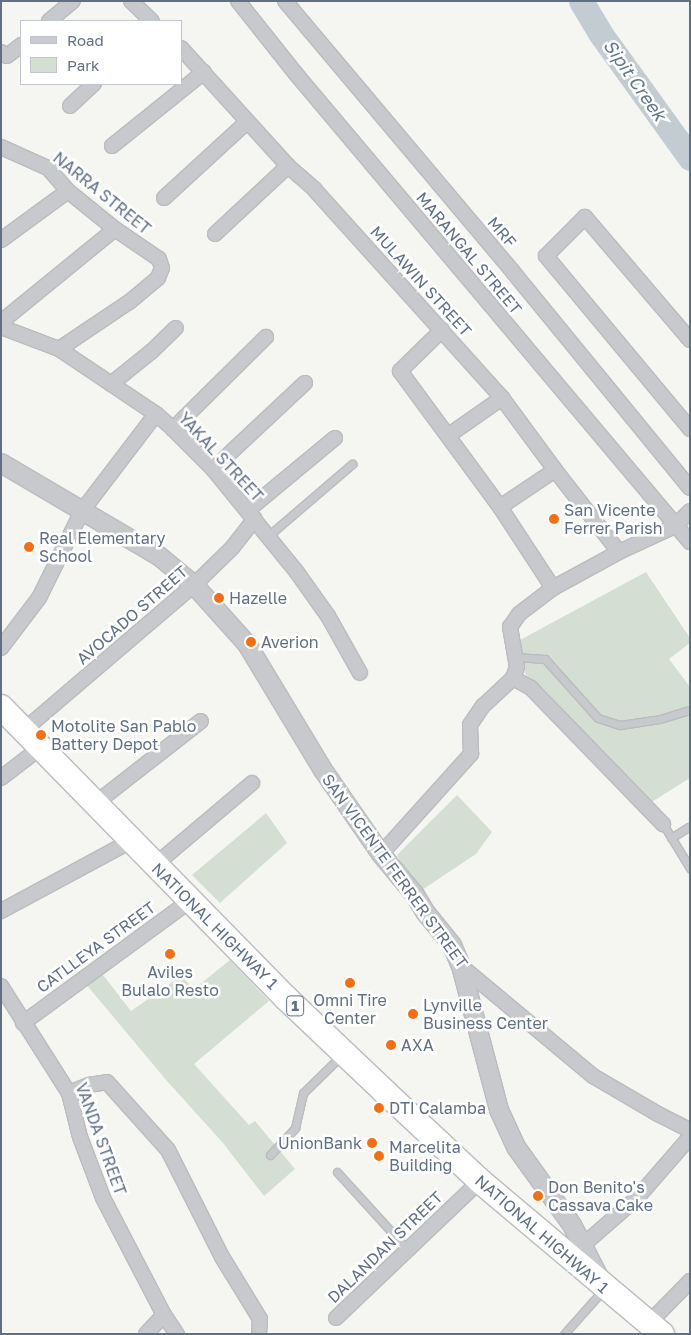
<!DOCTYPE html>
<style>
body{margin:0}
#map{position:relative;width:691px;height:1335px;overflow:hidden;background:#f5f6f1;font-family:"Golos Text",sans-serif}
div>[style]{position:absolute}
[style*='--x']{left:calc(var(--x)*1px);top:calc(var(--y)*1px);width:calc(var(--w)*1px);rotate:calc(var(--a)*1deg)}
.green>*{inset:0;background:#d4ded2}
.river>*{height:25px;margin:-12.5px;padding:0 12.5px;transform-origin:12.5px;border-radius:12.5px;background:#c4ccd3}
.roads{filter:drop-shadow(1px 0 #babcbf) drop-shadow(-1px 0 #babcbf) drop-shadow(0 1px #babcbf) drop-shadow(0 -1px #babcbf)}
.service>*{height:7px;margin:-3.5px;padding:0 3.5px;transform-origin:3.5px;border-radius:3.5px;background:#c7c9cd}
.minor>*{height:14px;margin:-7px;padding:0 7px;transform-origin:7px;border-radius:7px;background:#c7c9cd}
.tertiary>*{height:18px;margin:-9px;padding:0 9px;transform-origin:9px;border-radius:9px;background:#c7c9cd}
.trunk>*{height:24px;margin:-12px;padding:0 12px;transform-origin:12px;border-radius:12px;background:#fff}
.dots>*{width:14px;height:14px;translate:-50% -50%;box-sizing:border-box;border:2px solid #fff;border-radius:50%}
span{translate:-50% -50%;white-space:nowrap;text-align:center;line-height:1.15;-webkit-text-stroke:5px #fff;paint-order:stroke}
.shield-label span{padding:1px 4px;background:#fff;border:1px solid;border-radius:4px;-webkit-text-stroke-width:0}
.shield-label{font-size:15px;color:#616f85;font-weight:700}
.street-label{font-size:16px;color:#616f85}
.poi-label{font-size:16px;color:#616f85}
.left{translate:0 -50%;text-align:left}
.right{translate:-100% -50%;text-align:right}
.water-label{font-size:18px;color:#62788a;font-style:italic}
.frame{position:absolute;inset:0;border:2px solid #616f85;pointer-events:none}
.legend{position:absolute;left:20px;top:20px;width:162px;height:65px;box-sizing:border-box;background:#fff;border:1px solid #c0c5ce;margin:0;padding:6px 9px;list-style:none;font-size:15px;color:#616f85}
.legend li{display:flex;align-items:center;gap:10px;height:25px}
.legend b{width:25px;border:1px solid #c0c5ce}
</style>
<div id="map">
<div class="green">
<div style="clip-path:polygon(646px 572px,690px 638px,690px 643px,669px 659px,690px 687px,690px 778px,650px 803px,545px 690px,525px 674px,520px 640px)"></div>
<div style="clip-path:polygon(457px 795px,492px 832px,476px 854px,419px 892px,397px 855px)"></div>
<div style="clip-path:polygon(266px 813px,287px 843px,220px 903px,192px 875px)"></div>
<div style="clip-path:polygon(230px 960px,269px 1001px,194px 1064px,249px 1125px,255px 1121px,295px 1169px,264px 1196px,223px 1143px,167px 1081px,85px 983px,100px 971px,131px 1011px,181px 976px,194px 989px)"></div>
</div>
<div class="river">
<div style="--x:581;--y:1;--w:37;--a:59"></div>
<div style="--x:600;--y:33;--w:154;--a:54.2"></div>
</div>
<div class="roads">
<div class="service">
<div style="--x:268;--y:536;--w:111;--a:-40.6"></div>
<div style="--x:515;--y:657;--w:30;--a:4"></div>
<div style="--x:545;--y:659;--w:79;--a:48.1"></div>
<div style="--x:598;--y:718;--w:23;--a:18"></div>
<div style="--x:620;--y:725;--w:40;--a:-8.5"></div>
<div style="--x:660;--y:719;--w:31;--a:-17"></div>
<div style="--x:663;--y:824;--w:52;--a:58.5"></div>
<div style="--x:671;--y:838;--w:22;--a:-32"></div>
<div style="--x:270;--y:1155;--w:37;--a:-47"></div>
<div style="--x:295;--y:1128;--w:36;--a:-77"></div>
<div style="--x:303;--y:1093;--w:54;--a:-44.3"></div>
<div style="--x:337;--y:1172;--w:105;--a:47.7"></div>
<div style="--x:564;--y:1334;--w:59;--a:-48.4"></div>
</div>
<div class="minor">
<div style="--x:131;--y:1;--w:29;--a:44"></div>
<div style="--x:238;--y:1;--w:93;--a:51.5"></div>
<div style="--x:296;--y:74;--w:612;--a:49.91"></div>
<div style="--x:285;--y:1;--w:354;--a:49.9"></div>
<div style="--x:513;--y:272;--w:279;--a:50.7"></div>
<div style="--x:49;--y:21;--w:31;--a:-40"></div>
<div style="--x:181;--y:48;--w:159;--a:47.8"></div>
<div style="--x:288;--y:166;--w:35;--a:41"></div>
<div style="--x:314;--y:189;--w:281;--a:48"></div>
<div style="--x:502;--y:398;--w:89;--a:53.6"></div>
<div style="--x:555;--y:470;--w:104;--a:52"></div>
<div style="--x:1;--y:52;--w:7;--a:34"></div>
<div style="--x:7;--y:56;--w:18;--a:-38"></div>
<div style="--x:70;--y:106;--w:33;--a:-43"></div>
<div style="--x:112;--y:146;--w:118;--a:-38.8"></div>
<div style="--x:1;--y:147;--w:51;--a:24.1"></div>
<div style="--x:48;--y:168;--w:30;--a:49"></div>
<div style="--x:68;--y:191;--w:60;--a:39"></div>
<div style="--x:115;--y:229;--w:53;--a:34.3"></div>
<div style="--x:159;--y:259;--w:9;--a:72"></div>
<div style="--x:162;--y:268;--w:11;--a:112"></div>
<div style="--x:158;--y:278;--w:38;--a:140"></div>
<div style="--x:129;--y:302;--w:84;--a:146.1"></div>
<div style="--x:164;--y:198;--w:113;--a:-42.5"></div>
<div style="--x:215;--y:234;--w:100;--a:-43"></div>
<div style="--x:1;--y:240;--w:83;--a:-36.2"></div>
<div style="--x:1;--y:322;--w:147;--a:-39.2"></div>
<div style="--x:1;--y:327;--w:62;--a:20.8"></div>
<div style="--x:59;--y:349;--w:117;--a:33.8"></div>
<div style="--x:156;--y:414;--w:23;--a:41"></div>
<div style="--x:173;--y:429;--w:57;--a:45"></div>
<div style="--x:213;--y:469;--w:132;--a:50.9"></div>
<div style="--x:296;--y:571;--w:55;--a:54.6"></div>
<div style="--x:328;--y:616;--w:65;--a:60.7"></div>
<div style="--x:442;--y:330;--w:59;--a:135.7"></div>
<div style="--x:400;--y:371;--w:169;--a:53.7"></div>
<div style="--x:500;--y:507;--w:97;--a:56.8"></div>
<div style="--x:690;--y:340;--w:162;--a:-130.5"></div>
<div style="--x:585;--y:217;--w:55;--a:135"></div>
<div style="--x:546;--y:256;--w:225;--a:50.2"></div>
<div style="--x:111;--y:384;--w:53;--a:-38.8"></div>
<div style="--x:152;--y:351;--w:33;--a:-44"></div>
<div style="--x:173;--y:429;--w:131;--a:-44.7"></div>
<div style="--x:449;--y:435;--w:65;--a:-34.9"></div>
<div style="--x:213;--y:469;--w:126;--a:-43.1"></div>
<div style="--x:500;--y:507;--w:66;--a:-33.9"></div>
<div style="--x:248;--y:510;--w:113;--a:-39.6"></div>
<div style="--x:1;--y:648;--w:63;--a:-52.8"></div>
<div style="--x:39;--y:598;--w:97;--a:-63.7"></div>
<div style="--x:82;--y:511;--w:122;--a:-52.7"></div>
<div style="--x:513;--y:678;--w:21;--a:29"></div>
<div style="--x:531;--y:688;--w:190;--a:45.9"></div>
<div style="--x:24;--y:730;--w:223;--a:-40.5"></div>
<div style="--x:194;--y:585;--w:53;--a:-44.2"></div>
<div style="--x:232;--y:548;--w:37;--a:-52"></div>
<div style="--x:1;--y:778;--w:49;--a:-37.6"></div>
<div style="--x:96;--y:803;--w:133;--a:-38"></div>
<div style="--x:381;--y:854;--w:135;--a:-48"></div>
<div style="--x:471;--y:754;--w:29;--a:-92"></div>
<div style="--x:470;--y:725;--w:23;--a:-56"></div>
<div style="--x:483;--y:706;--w:41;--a:-43"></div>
<div style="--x:513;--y:678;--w:12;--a:-70"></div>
<div style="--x:517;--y:667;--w:41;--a:-99.9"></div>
<div style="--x:510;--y:627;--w:16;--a:-55"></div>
<div style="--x:519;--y:614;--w:43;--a:-37.4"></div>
<div style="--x:553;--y:588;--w:75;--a:-28.6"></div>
<div style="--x:619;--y:552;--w:62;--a:-24.9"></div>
<div style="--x:675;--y:526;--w:21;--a:-45"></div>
<div style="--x:155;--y:865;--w:127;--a:-40.2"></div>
<div style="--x:1;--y:911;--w:148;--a:-28.3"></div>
<div style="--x:461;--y:966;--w:172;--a:39.8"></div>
<div style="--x:593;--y:1076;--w:75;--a:30.3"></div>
<div style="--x:658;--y:1114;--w:36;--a:27"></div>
<div style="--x:1;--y:986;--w:127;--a:57.6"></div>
<div style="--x:69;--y:1093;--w:45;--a:76"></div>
<div style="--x:80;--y:1137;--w:65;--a:69.3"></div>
<div style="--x:103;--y:1198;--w:132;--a:62.5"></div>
<div style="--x:164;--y:1315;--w:23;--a:56"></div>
<div style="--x:23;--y:1023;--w:208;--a:-36.2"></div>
<div style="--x:69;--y:1093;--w:22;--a:-22"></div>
<div style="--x:89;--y:1085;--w:18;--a:-9"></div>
<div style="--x:107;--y:1082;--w:91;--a:48.1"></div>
<div style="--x:168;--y:1150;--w:120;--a:63.2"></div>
<div style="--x:222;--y:1257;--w:73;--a:58.5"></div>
<div style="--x:260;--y:1319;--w:15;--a:94"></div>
<div style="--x:583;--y:1245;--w:72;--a:-41"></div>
<div style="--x:637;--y:1198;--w:81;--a:-49"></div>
<div style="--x:336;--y:1318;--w:199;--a:-43.6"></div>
<div style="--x:649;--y:1323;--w:59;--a:-45.7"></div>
<div style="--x:146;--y:1334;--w:26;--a:-47"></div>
</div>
<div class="tertiary">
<div style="--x:1;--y:463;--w:183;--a:30.5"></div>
<div style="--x:159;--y:556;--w:45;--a:39.6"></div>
<div style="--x:194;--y:585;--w:79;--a:48.1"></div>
<div style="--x:247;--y:644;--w:147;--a:58.9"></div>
<div style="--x:323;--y:770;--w:102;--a:55.4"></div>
<div style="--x:381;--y:854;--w:53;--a:50.3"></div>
<div style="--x:415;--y:895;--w:21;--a:59"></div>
<div style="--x:426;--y:913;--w:41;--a:50.9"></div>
<div style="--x:452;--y:945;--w:23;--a:67"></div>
<div style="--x:461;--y:966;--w:149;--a:75.2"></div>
<div style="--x:499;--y:1110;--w:41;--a:65.3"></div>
<div style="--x:516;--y:1147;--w:96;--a:54.3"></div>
<div style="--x:572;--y:1225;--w:61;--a:62.6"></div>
</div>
<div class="trunk">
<div style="--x:1;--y:707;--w:407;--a:45.6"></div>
<div style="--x:286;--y:998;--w:138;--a:43.5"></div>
<div style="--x:386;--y:1093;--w:129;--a:43.1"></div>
<div style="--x:480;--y:1181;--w:238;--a:40.1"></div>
</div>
</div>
<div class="dots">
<div style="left:554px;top:519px;background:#f56e12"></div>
<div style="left:29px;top:547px;background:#f56e12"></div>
<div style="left:219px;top:598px;background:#f56e12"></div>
<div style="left:251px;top:642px;background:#f56e12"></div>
<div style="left:41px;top:735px;background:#f56e12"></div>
<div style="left:170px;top:954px;background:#f56e12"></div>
<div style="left:350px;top:983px;background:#f56e12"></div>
<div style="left:413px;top:1014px;background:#f56e12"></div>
<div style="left:391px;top:1045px;background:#f56e12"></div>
<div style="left:379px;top:1108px;background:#f56e12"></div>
<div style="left:372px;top:1143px;background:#f56e12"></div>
<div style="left:379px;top:1156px;background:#f56e12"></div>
<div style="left:538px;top:1196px;background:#f56e12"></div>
</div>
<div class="shield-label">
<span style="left:295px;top:1006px">1</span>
</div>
<div class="street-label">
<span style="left:102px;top:193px;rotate:39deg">NARRA STREET</span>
<span style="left:502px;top:232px;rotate:50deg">MRF</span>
<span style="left:469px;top:253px;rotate:50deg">MARANGAL STREET</span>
<span style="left:421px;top:281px;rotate:48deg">MULAWIN STREET</span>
<span style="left:221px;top:457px;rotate:47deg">YAKAL STREET</span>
<span style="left:132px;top:615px;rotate:-41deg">AVOCADO STREET</span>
<span style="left:395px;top:871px;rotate:54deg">SAN VICENTE FERRER STREET</span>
<span style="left:215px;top:926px;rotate:45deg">NATIONAL HIGHWAY 1</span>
<span style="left:96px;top:947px;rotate:-36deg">CATLLEYA STREET</span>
<span style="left:101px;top:1139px;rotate:70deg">VANDA STREET</span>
<span style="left:542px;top:1234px;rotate:41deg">NATIONAL HIGHWAY 1</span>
<span style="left:385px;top:1247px;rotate:-44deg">DALANDAN STREET</span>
</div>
<div class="poi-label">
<span class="left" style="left:564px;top:519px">San Vicente<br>Ferrer Parish</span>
<span class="left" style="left:39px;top:547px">Real Elementary<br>School</span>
<span class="left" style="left:229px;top:598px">Hazelle</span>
<span class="left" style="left:261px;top:642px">Averion</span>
<span class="left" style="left:51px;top:735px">Motolite San Pablo<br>Battery Depot</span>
<span style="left:170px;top:981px">Aviles<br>Bulalo Resto</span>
<span style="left:350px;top:1009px">Omni Tire<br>Center</span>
<span class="left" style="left:423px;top:1014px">Lynville<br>Business Center</span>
<span class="left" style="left:401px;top:1045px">AXA</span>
<span class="left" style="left:389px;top:1108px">DTI Calamba</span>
<span class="right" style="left:362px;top:1143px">UnionBank</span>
<span class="left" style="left:389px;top:1156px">Marcelita<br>Building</span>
<span class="left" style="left:548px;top:1196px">Don Benito's<br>Cassava Cake</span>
</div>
<div class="water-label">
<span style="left:635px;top:80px;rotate:55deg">Sipit Creek</span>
</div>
<div class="frame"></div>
<ul class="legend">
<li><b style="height:6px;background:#c7c9cd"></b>Road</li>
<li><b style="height:14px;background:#d4ded2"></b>Park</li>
</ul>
</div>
